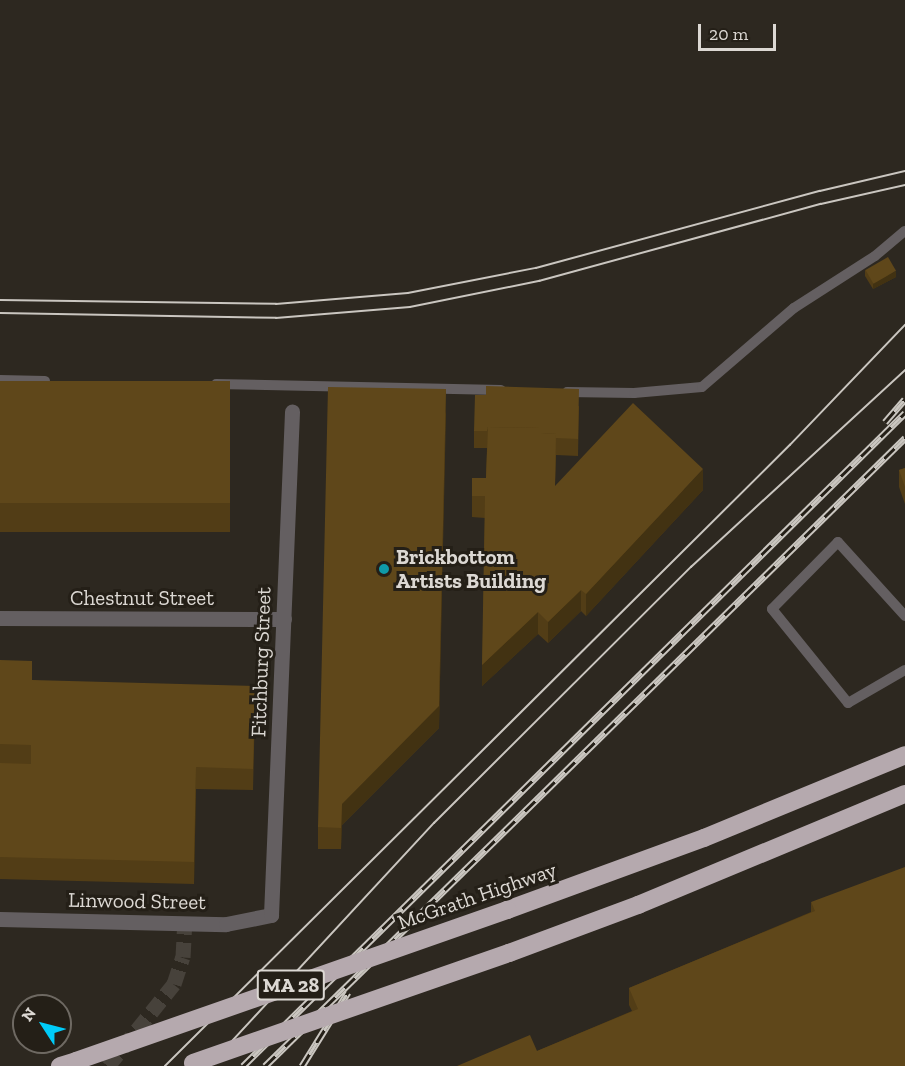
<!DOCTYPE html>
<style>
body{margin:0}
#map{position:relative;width:905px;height:1066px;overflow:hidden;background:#2d2820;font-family:"Zilla Slab",serif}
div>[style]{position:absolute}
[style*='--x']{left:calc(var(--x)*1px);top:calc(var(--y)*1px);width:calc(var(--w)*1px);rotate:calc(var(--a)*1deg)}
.street-tunnel>*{height:15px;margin-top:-7.5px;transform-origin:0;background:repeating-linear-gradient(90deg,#47423b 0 15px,transparent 0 23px)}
.lane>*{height:10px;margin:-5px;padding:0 5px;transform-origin:5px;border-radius:5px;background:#645f61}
.street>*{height:15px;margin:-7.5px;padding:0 7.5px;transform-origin:7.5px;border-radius:7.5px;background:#645f61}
.highway>*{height:18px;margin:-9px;padding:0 9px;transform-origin:9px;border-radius:9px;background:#b5a9ae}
.tram>*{height:1.5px;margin:-0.75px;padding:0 0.75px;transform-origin:0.75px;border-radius:0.75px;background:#cac6c0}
.rail>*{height:7px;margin-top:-3.5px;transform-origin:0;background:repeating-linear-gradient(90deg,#241f17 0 14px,#cac6c0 0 28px);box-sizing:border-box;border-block:2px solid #cac6c0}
.highway-bridge>*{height:18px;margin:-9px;padding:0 9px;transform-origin:9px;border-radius:9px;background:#b5a9ae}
.wall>*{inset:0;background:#523d16;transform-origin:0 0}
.shaded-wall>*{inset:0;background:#423212}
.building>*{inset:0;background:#5f471a;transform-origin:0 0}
.dots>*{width:16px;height:16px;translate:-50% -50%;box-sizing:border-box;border:3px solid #241f17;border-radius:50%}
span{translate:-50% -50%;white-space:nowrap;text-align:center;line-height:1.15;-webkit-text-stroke:6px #241f17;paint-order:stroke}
.shield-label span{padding:2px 4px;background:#241f17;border:2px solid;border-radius:4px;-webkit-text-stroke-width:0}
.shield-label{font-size:20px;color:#dcd8d3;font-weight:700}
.poi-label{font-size:21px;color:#dcd8d3;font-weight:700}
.left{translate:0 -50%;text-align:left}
.street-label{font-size:21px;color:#dcd8d3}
.north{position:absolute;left:12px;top:994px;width:60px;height:60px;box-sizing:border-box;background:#241f17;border:2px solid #6e6962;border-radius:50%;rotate:306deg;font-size:16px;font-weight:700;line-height:24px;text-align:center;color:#dcd8d3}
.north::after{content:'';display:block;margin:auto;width:21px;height:27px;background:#00cbf8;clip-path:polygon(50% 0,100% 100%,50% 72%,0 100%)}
.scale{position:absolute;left:698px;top:24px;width:78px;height:27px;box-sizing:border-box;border:3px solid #dcd8d3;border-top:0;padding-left:8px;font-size:18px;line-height:21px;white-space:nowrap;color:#dcd8d3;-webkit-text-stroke:4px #241f17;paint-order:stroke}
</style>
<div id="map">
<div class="street-tunnel">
<div style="--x:108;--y:1066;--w:105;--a:-51.2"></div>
<div style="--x:174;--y:984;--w:28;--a:-72"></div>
<div style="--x:183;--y:957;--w:34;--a:-87"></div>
</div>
<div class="lane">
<div style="--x:0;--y:380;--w:45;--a:1.3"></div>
<div style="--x:216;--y:384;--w:285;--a:1.2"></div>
<div style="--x:567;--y:392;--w:67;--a:0.9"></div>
<div style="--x:634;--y:393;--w:68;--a:-5"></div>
<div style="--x:702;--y:387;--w:121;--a:-40.7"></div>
<div style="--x:794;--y:308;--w:96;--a:-32.7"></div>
<div style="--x:875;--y:256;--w:39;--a:-40"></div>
<div style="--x:905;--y:616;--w:100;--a:-132.2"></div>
<div style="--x:838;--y:542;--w:94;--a:134.6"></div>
<div style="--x:772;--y:609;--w:121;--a:51"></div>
<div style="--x:848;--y:703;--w:66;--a:-30.1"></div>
</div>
<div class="street">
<div style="--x:0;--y:618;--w:284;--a:0.2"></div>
<div style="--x:0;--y:919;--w:226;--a:1.3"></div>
<div style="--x:226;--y:924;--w:46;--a:-11.3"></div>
<div style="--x:271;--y:915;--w:504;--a:-87.61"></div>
</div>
<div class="highway">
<div style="--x:507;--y:910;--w:210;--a:-20.1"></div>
<div style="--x:704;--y:838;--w:217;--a:-22.4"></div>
<div style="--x:509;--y:953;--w:138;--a:-20.4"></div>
<div style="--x:638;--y:905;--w:289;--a:-22.6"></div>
<div style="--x:60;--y:1066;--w:17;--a:-17"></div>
</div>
<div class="tram">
<div style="--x:0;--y:300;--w:276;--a:0.8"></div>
<div style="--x:276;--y:304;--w:132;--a:-4.8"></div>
<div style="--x:408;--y:293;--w:130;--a:-11.1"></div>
<div style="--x:536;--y:268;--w:294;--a:-15.2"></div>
<div style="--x:820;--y:191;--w:87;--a:-13.2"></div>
<div style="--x:0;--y:313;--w:276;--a:1"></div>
<div style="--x:276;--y:318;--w:134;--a:-4.7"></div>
<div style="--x:410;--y:307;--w:132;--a:-11.4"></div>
<div style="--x:539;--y:281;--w:292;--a:-15.3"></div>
<div style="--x:821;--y:204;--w:86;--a:-12.7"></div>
<div style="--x:165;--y:1066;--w:881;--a:-44.82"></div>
<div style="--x:790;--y:445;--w:166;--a:-46.2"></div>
<div style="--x:209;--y:1066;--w:331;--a:-47.2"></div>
<div style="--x:434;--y:823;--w:363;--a:-44.9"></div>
<div style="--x:691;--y:567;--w:291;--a:-42.6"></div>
</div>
<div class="rail">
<div style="--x:885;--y:422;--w:30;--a:-49"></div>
<div style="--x:243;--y:1066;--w:930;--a:-44.61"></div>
<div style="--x:265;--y:1066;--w:897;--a:-44.46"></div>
<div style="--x:302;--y:1066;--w:87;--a:-58.1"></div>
</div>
<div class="highway-bridge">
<div style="--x:76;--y:1061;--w:457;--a:-19.3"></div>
<div style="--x:193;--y:1063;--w:335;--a:-19.2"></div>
</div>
<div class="wall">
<div style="clip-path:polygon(865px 270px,896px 277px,873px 289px,865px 276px)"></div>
<div style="left:0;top:381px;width:230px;height:151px"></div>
<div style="clip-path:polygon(579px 406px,578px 456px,556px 455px,555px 486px,703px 490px,586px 616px,581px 611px,548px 643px,538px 634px,482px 686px,485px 518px,472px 517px,472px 496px,486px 478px,487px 448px,474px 448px,474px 431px)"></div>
<div style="clip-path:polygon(446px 411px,439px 728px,342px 825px,341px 849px,318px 849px,318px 827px)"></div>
<div style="clip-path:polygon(905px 468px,905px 504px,899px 487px,899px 470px)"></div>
<div style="clip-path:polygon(0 660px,32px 680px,255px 707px,253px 790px,196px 789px,194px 884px,0 879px)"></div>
<div style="clip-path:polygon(811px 902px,905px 1066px,537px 1051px,632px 1011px,629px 1005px,629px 988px,811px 912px)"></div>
</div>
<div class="shaded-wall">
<div style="clip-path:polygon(896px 271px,896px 277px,873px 289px,873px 283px)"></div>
<div style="clip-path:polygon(446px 389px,439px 728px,342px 825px,341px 849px,342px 804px)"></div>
<div style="clip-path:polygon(703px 469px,703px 490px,586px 616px,586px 594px)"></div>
<div style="clip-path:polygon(581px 590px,581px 611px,548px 643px,548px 622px)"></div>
<div style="clip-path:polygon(538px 612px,538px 634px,482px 686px,482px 665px)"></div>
<div style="clip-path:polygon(196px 767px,196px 789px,194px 884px,194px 862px)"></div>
</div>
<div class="building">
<div style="left:888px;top:257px;width:16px;height:26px;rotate:60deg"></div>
<div style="left:0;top:381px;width:230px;height:122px"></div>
<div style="clip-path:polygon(486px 386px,579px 389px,578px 439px,556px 438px,556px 434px,541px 433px,541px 428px,488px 427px,487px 431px,474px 431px,475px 395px,486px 395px)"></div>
<div style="clip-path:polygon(328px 387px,446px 389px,439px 706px,342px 804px,341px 828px,318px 827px)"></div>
<div style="clip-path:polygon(633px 403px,703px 469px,586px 594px,581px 590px,548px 622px,538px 612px,482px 665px,485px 496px,472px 496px,472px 478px,486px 478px,488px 427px,541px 428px,541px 433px,556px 434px,555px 486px)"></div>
<div style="clip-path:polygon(905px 468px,905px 487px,899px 470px)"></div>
<div style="clip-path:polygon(0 660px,32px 661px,32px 680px,255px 686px,253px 769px,196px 767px,194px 862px,0 857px,0 763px,31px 764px,31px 745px,0 744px)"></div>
<div style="clip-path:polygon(905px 867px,905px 1066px,457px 1066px,530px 1035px,537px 1051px,638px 1009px,629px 988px,815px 911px,811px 902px)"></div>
</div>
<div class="dots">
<div style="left:384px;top:569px;background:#0f9aa8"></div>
</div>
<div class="shield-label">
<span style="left:291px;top:985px">MA 28</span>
</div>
<div class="poi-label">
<span class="left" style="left:396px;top:569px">Brickbottom<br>Artists Building</span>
</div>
<div class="street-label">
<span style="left:142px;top:598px">Chestnut Street</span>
<span style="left:261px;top:662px;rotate:-88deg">Fitchburg Street</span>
<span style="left:477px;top:896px;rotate:-19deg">McGrath Highway</span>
<span style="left:137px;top:901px;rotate:1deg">Linwood Street</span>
</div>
<div class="north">N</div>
<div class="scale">20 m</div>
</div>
